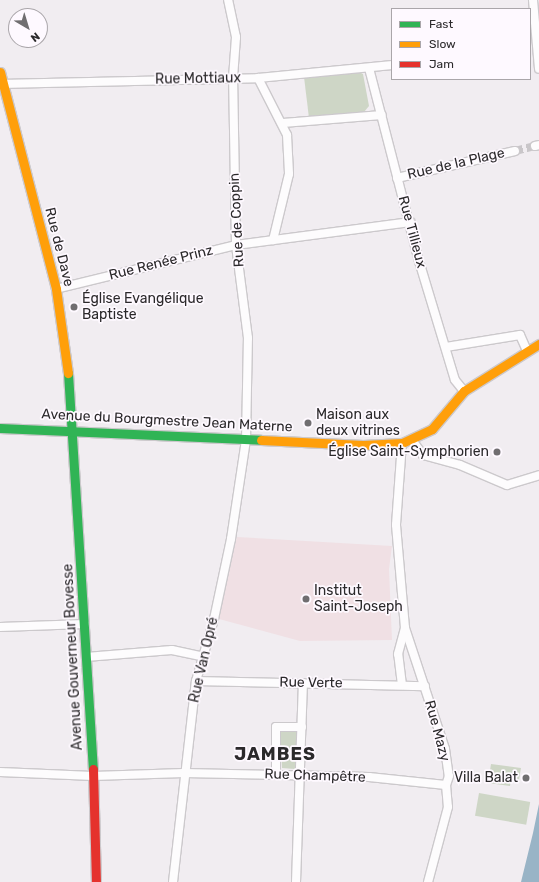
<!DOCTYPE html>
<meta charset="utf-8">
<style>
body{margin:0}
#map{position:relative;width:539px;height:882px;overflow:hidden;background:#f1edf1;font-family:Rubik,sans-serif}
div>[style]{position:absolute}
[style*='--x']{left:calc(var(--x)*1px);top:calc(var(--y)*1px);width:calc(var(--w)*1px);rotate:calc(var(--a)*1deg)}
.education>*{inset:0;background:#f0e0e4}
.green>*{inset:0;background:#ced6c6;transform-origin:0 0}
.water>*{inset:0;background:#99b4c6}
.street-tunnel>*{height:8px;margin-top:-4px;transform-origin:0;background:repeating-linear-gradient(90deg,#c9c6c9 0 8px,transparent 0 12px)}
.roads{filter:drop-shadow(1px 0 #ccc9cc) drop-shadow(-1px 0 #ccc9cc) drop-shadow(0 1px #ccc9cc) drop-shadow(0 -1px #ccc9cc)}
.street>*{height:8px;margin:-4px;padding:0 4px;transform-origin:4px;border-radius:4px;background:#fdfcfd}
.fast>*{height:9px;margin:-4.5px;padding:0 4.5px;transform-origin:4.5px;border-radius:4.5px;background:#30b455}
.slow>*{height:9px;margin:-4.5px;padding:0 4.5px;transform-origin:4.5px;border-radius:4.5px;background:#ff9f0a}
.jam>*{height:9px;margin:-4.5px;padding:0 4.5px;transform-origin:4.5px;border-radius:4.5px;background:#e5322d}
.dots>*{width:11px;height:11px;translate:-50% -50%;box-sizing:border-box;border:2px solid #fef9ff;border-radius:50%}
span{translate:-50% -50%;white-space:nowrap;text-align:center;line-height:1.15;-webkit-text-stroke:3.5px #fef9ff;paint-order:stroke}
.street-label{font-size:14px;color:#2b292b}
.poi-label{font-size:14px;color:#2b292b}
.left{translate:0 -50%;text-align:left}
.right{translate:-100% -50%;text-align:right}
.district-label{font-size:18px;color:#2b292b;font-weight:700;letter-spacing:1px}
.legend{position:absolute;left:391px;top:8px;width:140px;height:72px;box-sizing:border-box;background:#fef9ff;border:1px solid #aaa6aa;margin:0;padding:5px 7px;list-style:none;font-size:12px;color:#2b292b}
.legend li{display:flex;align-items:center;gap:8px;height:20px}
.legend b{width:20px;border:1px solid #aaa6aa}
.north{position:absolute;left:8px;top:8px;width:40px;height:40px;box-sizing:border-box;background:#fef9ff;border:1px solid #aaa6aa;border-radius:50%;rotate:142deg;font-size:11px;font-weight:700;line-height:16px;text-align:center;color:#2b292b}
.north::after{content:'';display:block;margin:auto;width:14px;height:18px;background:#706e70;clip-path:polygon(50% 0,100% 100%,50% 72%,0 100%)}
</style>
<div id="map">
<div class="education">
<div style="clip-path:polygon(237px 537px,392px 546px,389px 569px,392px 640px,300px 641px,219px 619px,225px 579px)"></div>
</div>
<div class="green">
<div style="clip-path:polygon(361px 73px,363px 74px,369px 106px,364px 112px,309px 118px,304px 77px)"></div>
<div style="clip-path:polygon(298px 730px,295px 769px,282px 768px,280px 731px)"></div>
<div style="clip-path:polygon(491px 764px,521px 768px,519px 780px,511px 779px,510px 786px,488px 783px)"></div>
<div style="left:479px;top:793px;width:52px;height:23px;rotate:10deg"></div>
</div>
<div class="water">
<div style="clip-path:polygon(539px 804px,539px 882px,521px 882px,533px 833px)"></div>
</div>
<div class="street-tunnel">
<div style="--x:515;--y:151;--w:21;--a:-14"></div>
</div>
<div class="roads">
<div class="street">
<div style="--x:533;--y:0;--w:69;--a:85"></div>
<div style="--x:369;--y:68;--w:199;--a:75.5"></div>
<div style="--x:419;--y:261;--w:124;--a:73.2"></div>
<div style="--x:455;--y:380;--w:14;--a:51"></div>
<div style="--x:258;--y:78;--w:64;--a:63"></div>
<div style="--x:287;--y:135;--w:39;--a:87"></div>
<div style="--x:289;--y:174;--w:68;--a:103.6"></div>
<div style="--x:0;--y:84;--w:258;--a:-1.3"></div>
<div style="--x:258;--y:78;--w:135;--a:-5.5"></div>
<div style="--x:283;--y:123;--w:99;--a:-4.6"></div>
<div style="--x:535;--y:146;--w:4;--a:-14"></div>
<div style="--x:397;--y:178;--w:121;--a:-12.9"></div>
<div style="--x:56;--y:289;--w:185;--a:-13.7"></div>
<div style="--x:236;--y:245;--w:176;--a:-7.5"></div>
<div style="--x:446;--y:347;--w:75;--a:-9.2"></div>
<div style="--x:520;--y:335;--w:17;--a:66"></div>
<div style="--x:412;--y:440;--w:19;--a:54"></div>
<div style="--x:423;--y:455;--w:38;--a:15"></div>
<div style="--x:460;--y:465;--w:51;--a:23.1"></div>
<div style="--x:507;--y:485;--w:34;--a:-17"></div>
<div style="--x:402;--y:443;--w:82;--a:94.2"></div>
<div style="--x:396;--y:525;--w:103;--a:85"></div>
<div style="--x:405;--y:628;--w:127;--a:71.7"></div>
<div style="--x:445;--y:749;--w:27;--a:82"></div>
<div style="--x:449;--y:776;--w:9;--a:108"></div>
<div style="--x:446;--y:785;--w:22;--a:85"></div>
<div style="--x:448;--y:807;--w:78;--a:104.9"></div>
<div style="--x:0;--y:627;--w:85;--a:-2"></div>
<div style="--x:86;--y:657;--w:86;--a:-4.7"></div>
<div style="--x:172;--y:650;--w:33;--a:12"></div>
<div style="--x:196;--y:681;--w:229;--a:1.3"></div>
<div style="--x:402;--y:685;--w:31;--a:-97"></div>
<div style="--x:398;--y:654;--w:27;--a:-75"></div>
<div style="--x:0;--y:772;--w:93;--a:2.5"></div>
<div style="--x:93;--y:776;--w:91;--a:-1.9"></div>
<div style="--x:184;--y:773;--w:185;--a:1.2"></div>
<div style="--x:369;--y:777;--w:77;--a:5.9"></div>
<div style="--x:276;--y:775;--w:48;--a:-90"></div>
<div style="--x:276;--y:727;--w:26;--a:0"></div>
<div style="--x:173;--y:882;--w:202;--a:-83.5"></div>
<div style="--x:196;--y:681;--w:65;--a:-73.8"></div>
<div style="--x:214;--y:619;--w:82;--a:-78"></div>
<div style="--x:231;--y:539;--w:100;--a:-81.4"></div>
<div style="--x:246;--y:440;--w:102;--a:-88.9"></div>
<div style="--x:248;--y:338;--w:94;--a:-97.4"></div>
<div style="--x:236;--y:245;--w:167;--a:-91"></div>
<div style="--x:233;--y:78;--w:41;--a:-85.8"></div>
<div style="--x:236;--y:37;--w:38;--a:-102"></div>
<div style="--x:296;--y:882;--w:199;--a:-88"></div>
</div>
<div class="fast">
<div style="--x:68;--y:373;--w:397;--a:86.4"></div>
<div style="--x:0;--y:428;--w:261;--a:2.6"></div>
</div>
<div class="slow">
<div style="--x:0;--y:72;--w:224;--a:75.5"></div>
<div style="--x:56;--y:289;--w:85;--a:81.9"></div>
<div style="--x:261;--y:440;--w:102;--a:2.8"></div>
<div style="--x:363;--y:445;--w:39;--a:-3"></div>
<div style="--x:402;--y:443;--w:33;--a:-25"></div>
<div style="--x:432;--y:429;--w:50;--a:-49.9"></div>
<div style="--x:464;--y:391;--w:89;--a:-32.1"></div>
</div>
<div class="jam">
<div style="--x:93;--y:769;--w:113;--a:88.5"></div>
</div>
</div>
<div class="dots">
<div style="left:74px;top:307px;background:#706e70"></div>
<div style="left:308px;top:423px;background:#706e70"></div>
<div style="left:497px;top:452px;background:#706e70"></div>
<div style="left:306px;top:599px;background:#706e70"></div>
<div style="left:526px;top:778px;background:#706e70"></div>
</div>
<div class="street-label">
<span style="left:198px;top:79px;rotate:-1deg">Rue Mottiaux</span>
<span style="left:456px;top:164px;rotate:-13deg">Rue de la Plage</span>
<span style="left:237px;top:220px;rotate:-93deg">Rue de Coppin</span>
<span style="left:412px;top:232px;rotate:75deg">Rue Tillieux</span>
<span style="left:59px;top:247px;rotate:76deg">Rue de Dave</span>
<span style="left:161px;top:263px;rotate:-14deg">Rue Renée Prinz</span>
<span style="left:167px;top:421px;rotate:3deg">Avenue du Bourgmestre Jean Materne</span>
<span style="left:73px;top:657px;rotate:-93deg">Avenue Gouverneur Bovesse</span>
<span style="left:204px;top:660px;rotate:-77deg">Rue Van Opré</span>
<span style="left:311px;top:683px;rotate:1deg">Rue Verte</span>
<span style="left:437px;top:731px;rotate:75deg">Rue Mazy</span>
<span style="left:315px;top:776px;rotate:2deg">Rue Champêtre</span>
</div>
<div class="poi-label">
<span class="left" style="left:82px;top:307px">Église Evangélique<br>Baptiste</span>
<span class="left" style="left:316px;top:423px">Maison aux<br>deux vitrines</span>
<span class="right" style="left:489px;top:452px">Église Saint-Symphorien</span>
<span class="left" style="left:314px;top:599px">Institut<br>Saint-Joseph</span>
<span class="right" style="left:518px;top:778px">Villa Balat</span>
</div>
<div class="district-label">
<span style="left:275px;top:754px">JAMBES</span>
</div>
<ul class="legend">
<li><b style="height:5px;background:#30b455"></b>Fast</li>
<li><b style="height:5px;background:#ff9f0a"></b>Slow</li>
<li><b style="height:5px;background:#e5322d"></b>Jam</li>
</ul>
<div class="north">N</div>
</div>
